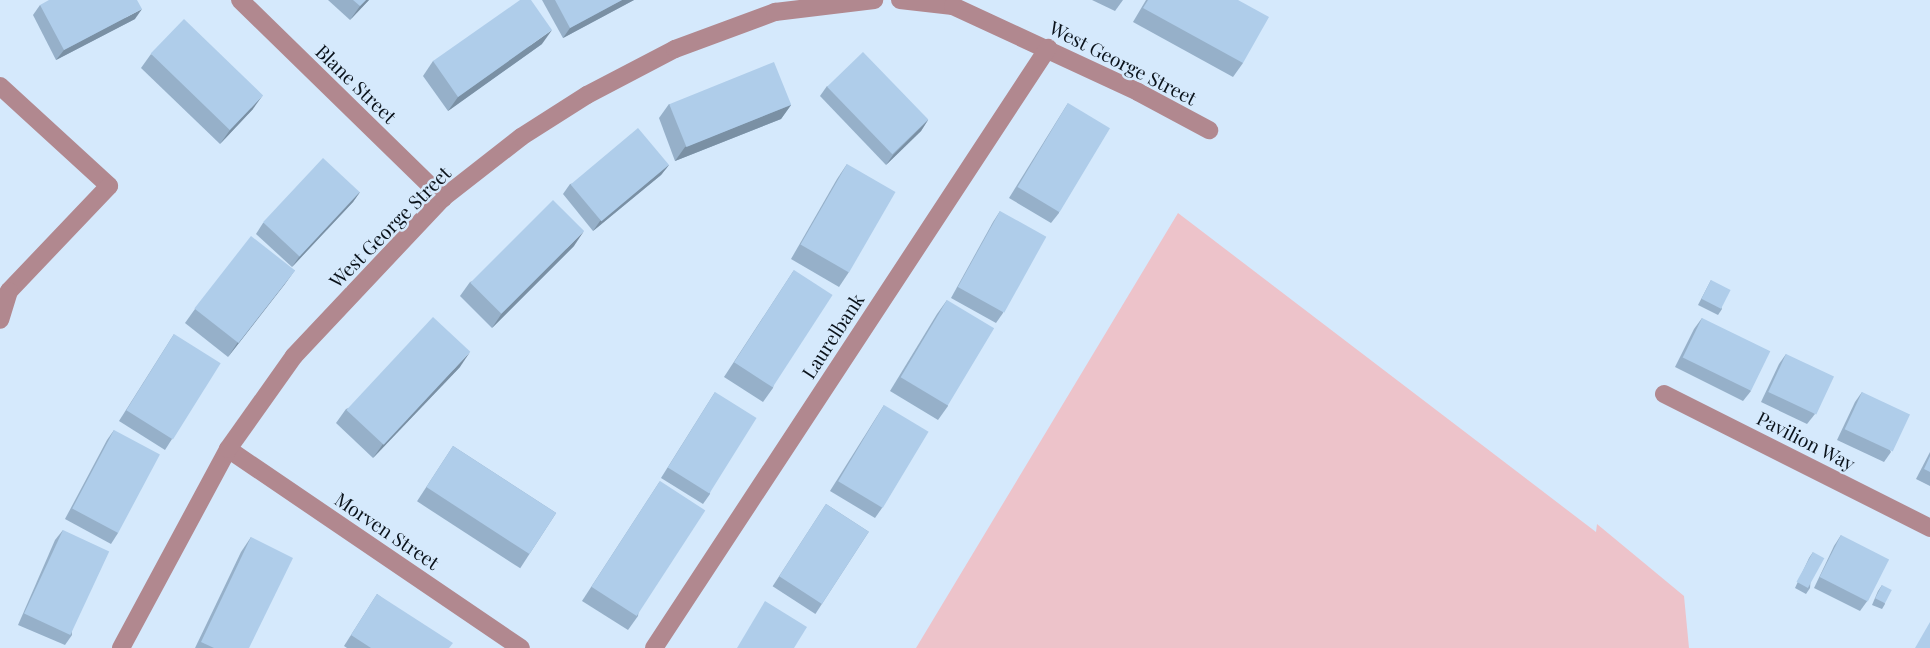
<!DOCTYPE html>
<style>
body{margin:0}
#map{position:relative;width:1930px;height:648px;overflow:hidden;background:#d5e9fc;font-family:"Playfair Display",serif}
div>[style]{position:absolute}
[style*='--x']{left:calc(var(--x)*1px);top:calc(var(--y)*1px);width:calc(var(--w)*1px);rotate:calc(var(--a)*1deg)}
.green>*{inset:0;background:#edc3ca}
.minor>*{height:18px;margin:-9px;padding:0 9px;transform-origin:9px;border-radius:9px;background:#b1888f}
.wall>*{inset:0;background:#96b0c9;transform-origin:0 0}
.shaded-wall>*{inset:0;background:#7a90a4}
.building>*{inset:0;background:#afcdea;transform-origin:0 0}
span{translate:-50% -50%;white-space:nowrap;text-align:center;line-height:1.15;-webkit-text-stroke:5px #d5e9fc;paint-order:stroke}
.street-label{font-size:19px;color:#0a121a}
</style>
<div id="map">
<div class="green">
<div style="clip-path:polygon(1178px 213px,1596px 532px,1597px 524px,1684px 596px,1689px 648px,916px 648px)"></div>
</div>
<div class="minor">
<div style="--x:240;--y:0;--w:284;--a:44.3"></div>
<div style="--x:900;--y:0;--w:53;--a:6.5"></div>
<div style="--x:953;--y:6;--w:204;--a:24.9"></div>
<div style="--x:1138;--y:92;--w:81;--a:28.2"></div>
<div style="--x:0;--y:86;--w:148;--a:42.5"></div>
<div style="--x:109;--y:186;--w:145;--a:133.6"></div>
<div style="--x:9;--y:291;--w:30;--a:107"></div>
<div style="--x:1664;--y:394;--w:298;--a:26.7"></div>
<div style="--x:228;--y:449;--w:354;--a:34.2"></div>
<div style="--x:121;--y:648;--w:226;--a:-61.7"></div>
<div style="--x:228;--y:449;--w:114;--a:-54.6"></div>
<div style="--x:294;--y:356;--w:217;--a:-46.7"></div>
<div style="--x:443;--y:198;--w:99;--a:-38"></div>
<div style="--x:521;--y:137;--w:78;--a:-32.5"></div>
<div style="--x:587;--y:95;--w:99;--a:-27.6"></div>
<div style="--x:675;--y:49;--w:107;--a:-20.3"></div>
<div style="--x:775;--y:12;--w:100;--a:-6.9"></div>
<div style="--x:654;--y:648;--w:718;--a:-56.71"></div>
</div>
<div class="wall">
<div style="clip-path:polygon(328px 0,369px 0,350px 20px)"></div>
<div style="clip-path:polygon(542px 0,634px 0,563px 38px)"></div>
<div style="clip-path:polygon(1092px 0,1123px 0,1115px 11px)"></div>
<div style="clip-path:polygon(1146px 0,1238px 0,1243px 63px,1233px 77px,1133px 22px)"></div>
<div style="clip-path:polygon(40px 5px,135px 19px,56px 60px,33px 15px)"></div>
<div style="clip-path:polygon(542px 44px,448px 111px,423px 76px,433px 61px)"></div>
<div style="clip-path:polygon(151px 54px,253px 109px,220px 144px,141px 68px)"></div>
<div style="clip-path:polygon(827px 86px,928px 120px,921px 131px,886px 165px,820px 96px)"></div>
<div style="clip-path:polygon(1068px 103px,1059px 213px,1051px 223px,1009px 198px)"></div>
<div style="clip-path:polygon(669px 104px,791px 105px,781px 119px,675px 161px,659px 118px)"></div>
<div style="clip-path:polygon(847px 164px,849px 272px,839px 287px,791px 259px,837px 179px)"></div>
<div style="clip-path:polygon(669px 165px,661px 175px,593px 231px,563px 194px,570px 184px)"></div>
<div style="clip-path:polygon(360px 192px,353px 202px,292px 267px,256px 234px,263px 223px)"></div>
<div style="clip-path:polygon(1000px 211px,1003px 313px,996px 323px,951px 298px,993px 222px)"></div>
<div style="clip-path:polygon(574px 246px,492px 328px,460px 296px,470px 282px)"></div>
<div style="clip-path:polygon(295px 270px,228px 357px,185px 323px,195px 309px)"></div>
<div style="clip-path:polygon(794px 270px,773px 388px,763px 402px,724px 377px)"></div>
<div style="clip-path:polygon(1711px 280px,1722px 309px,1718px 315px,1698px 305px)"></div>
<div style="clip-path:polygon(947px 300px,948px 406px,938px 420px,890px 391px,937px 314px)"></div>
<div style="clip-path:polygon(1702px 318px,1751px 391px,1743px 401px,1675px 367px,1694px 329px)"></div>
<div style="clip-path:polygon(174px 334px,172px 439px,165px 450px,119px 421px)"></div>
<div style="clip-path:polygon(1786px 354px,1815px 414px,1807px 424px,1761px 402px,1779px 364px)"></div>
<div style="clip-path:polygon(460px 367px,373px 458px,336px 423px,346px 409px)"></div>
<div style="clip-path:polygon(715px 392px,710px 494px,703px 504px,661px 478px)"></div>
<div style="clip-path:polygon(1862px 392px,1891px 452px,1884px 462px,1837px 440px,1855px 402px)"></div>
<div style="clip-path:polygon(884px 405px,882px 508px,875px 518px,830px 491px)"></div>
<div style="clip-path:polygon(114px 430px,118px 533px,111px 544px,65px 519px,107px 440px)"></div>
<div style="left:453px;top:446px;width:123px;height:66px;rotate:33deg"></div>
<div style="clip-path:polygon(1930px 452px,1930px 486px,1916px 479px)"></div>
<div style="clip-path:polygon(660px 481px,638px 616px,628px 630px,582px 601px)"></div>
<div style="left:826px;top:504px;width:51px;height:98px;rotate:33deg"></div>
<div style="clip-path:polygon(63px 530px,72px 635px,65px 645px,18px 625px,55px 540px)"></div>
<div style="clip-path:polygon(1841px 535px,1868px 600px,1860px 611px,1814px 588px,1834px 546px)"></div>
<div style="clip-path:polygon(251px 537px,249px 648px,195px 648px,241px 552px)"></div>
<div style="clip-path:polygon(1813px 552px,1810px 588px,1806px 594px,1795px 588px,1809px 558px)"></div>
<div style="clip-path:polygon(1882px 585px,1885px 604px,1882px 609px,1872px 605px,1878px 591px)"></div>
<div style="clip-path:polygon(377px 594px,449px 648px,347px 648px,344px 646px)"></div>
</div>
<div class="shaded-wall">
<div style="clip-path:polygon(366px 0,369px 0,350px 20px,360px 6px)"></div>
<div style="clip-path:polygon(622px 0,634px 0,563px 38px,570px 28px)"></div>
<div style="clip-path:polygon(142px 9px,135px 19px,56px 60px,64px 50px)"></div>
<div style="clip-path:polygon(552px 30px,542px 44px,448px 111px,458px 97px)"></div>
<div style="clip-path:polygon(263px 95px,253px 109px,220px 144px,230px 130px)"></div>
<div style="clip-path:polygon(791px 105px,781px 119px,675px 161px,685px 147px)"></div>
<div style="clip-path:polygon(928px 120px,921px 131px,886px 165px,893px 155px)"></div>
<div style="clip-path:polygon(669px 165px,661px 175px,593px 231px,600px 221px)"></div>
<div style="clip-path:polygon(360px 192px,353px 202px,292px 267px,299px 257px)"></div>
<div style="clip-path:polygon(584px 231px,574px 246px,492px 328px,502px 313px)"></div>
<div style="clip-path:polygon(295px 270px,285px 284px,228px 357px,238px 342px)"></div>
<div style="clip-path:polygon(470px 352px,460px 367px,373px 458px,383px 444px)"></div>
</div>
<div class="building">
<div style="clip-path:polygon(49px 0,137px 0,142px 9px,64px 50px,40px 5px)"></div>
<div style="clip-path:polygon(353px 0,366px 0,360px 6px)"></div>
<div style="clip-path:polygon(520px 0,531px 0,552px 30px,458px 97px,433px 61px)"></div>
<div style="clip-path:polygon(555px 0,622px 0,570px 28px)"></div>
<div style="clip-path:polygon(1148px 0,1238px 0,1269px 17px,1243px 63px,1143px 8px)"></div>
<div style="left:184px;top:19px;width:110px;height:48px;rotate:44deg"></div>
<div style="left:863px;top:52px;width:94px;height:50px;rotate:46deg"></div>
<div style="left:774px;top:62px;width:46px;height:113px;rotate:68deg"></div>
<div style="left:1068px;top:103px;width:49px;height:98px;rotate:31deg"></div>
<div style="left:638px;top:128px;width:48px;height:88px;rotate:50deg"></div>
<div style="left:323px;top:158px;width:50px;height:88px;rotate:43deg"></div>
<div style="left:847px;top:164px;width:56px;height:93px;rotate:30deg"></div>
<div style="left:553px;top:200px;width:44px;height:117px;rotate:45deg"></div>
<div style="left:1000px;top:211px;width:53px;height:87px;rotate:29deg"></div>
<div style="left:251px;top:236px;width:56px;height:92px;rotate:38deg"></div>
<div style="left:794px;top:270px;width:46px;height:110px;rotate:33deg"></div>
<div style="left:1711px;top:280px;width:22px;height:21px;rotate:27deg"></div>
<div style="left:947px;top:300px;width:55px;height:90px;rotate:31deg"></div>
<div style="left:433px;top:317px;width:51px;height:127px;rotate:43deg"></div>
<div style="left:1702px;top:318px;width:76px;height:44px;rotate:26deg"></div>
<div style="left:174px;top:334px;width:55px;height:90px;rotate:32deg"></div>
<div style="left:1786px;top:354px;width:53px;height:42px;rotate:25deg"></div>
<div style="left:715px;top:392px;width:49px;height:89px;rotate:32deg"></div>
<div style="left:1862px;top:392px;width:53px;height:41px;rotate:25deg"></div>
<div style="left:884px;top:405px;width:52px;height:89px;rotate:31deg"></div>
<div style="left:114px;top:430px;width:52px;height:89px;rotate:28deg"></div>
<div style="left:453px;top:446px;width:123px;height:49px;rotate:33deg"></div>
<div style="clip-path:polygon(1930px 456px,1930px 472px,1924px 469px)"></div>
<div style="left:660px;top:481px;width:54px;height:126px;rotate:33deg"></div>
<div style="left:826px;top:504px;width:51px;height:86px;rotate:33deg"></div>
<div style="left:63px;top:530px;width:51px;height:92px;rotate:25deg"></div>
<div style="left:1841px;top:535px;width:54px;height:47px;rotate:27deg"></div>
<div style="clip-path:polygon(251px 537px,293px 558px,249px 648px,214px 648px,201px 642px)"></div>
<div style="left:1813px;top:552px;width:13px;height:34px;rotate:29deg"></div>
<div style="left:1882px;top:585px;width:11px;height:15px;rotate:27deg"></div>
<div style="clip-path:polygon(377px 594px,453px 643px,449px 648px,371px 648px,351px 635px)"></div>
<div style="clip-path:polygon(765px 601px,807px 627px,794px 648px,737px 648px)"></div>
<div style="clip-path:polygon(1930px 622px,1930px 648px,1915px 648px)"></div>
</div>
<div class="street-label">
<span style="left:1123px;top:63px;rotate:27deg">West George Street</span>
<span style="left:356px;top:84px;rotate:44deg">Blane Street</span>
<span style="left:390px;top:227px;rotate:-45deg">West George Street</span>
<span style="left:833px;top:336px;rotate:-57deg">Laurelbank</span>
<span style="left:1806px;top:441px;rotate:27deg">Pavilion Way</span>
<span style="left:387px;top:531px;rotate:34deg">Morven Street</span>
</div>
</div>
